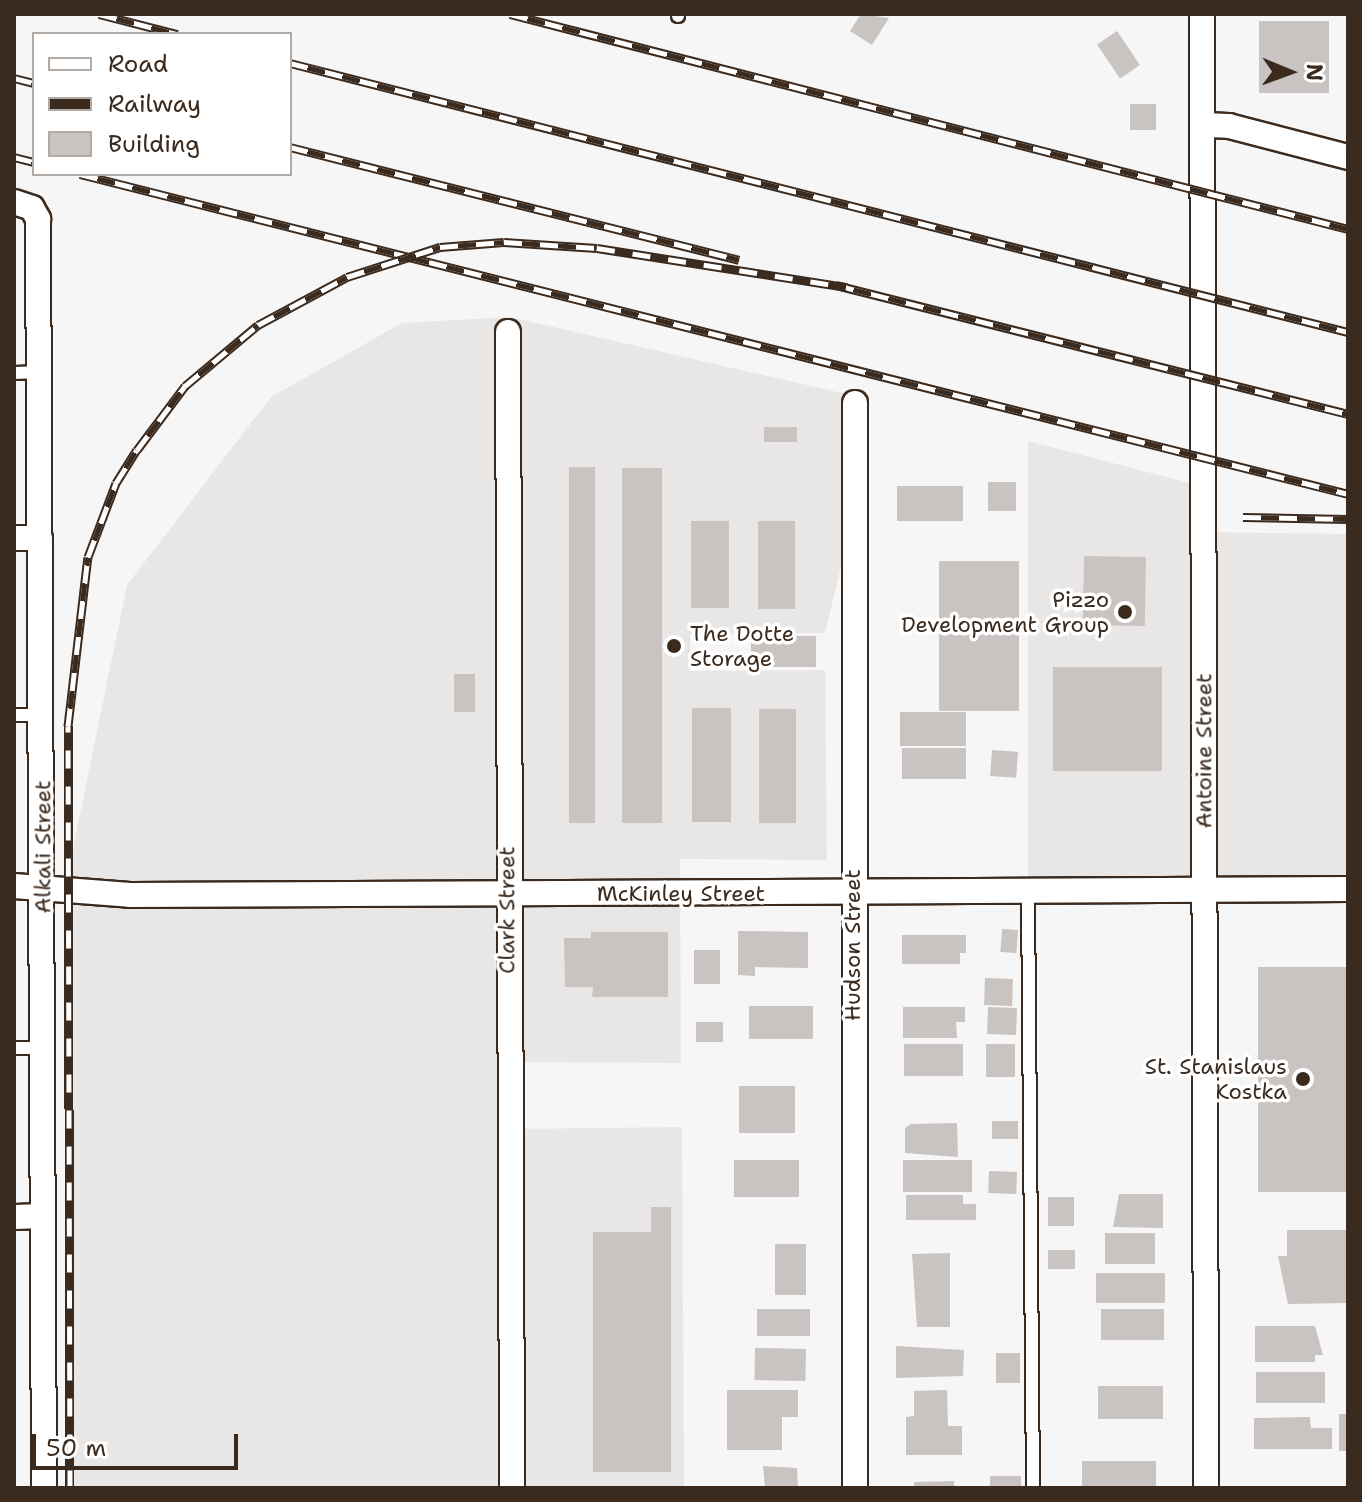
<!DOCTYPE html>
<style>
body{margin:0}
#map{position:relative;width:1362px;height:1502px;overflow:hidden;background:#f7f6f6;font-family:"Shantell Sans",sans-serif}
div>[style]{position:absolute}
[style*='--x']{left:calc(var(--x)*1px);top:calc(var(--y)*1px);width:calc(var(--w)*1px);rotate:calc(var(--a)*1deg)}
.built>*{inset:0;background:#e9e7e6}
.building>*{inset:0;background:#c9c3c1;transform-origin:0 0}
.roads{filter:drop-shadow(2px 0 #3b2a1e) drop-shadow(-2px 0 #3b2a1e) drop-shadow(0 2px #3b2a1e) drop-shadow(0 -2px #3b2a1e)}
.service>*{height:12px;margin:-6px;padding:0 6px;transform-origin:6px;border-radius:6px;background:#fff}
.minor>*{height:24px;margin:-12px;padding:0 12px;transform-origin:12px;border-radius:12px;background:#fff}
.rail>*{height:9px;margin-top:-4.5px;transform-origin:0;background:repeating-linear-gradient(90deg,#fff 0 18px,#3b2a1e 0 36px);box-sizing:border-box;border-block:2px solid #3b2a1e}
.dots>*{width:22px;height:22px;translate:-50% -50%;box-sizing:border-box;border:4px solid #fff;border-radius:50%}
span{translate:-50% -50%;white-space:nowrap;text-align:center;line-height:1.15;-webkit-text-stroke:7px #fff;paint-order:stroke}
.poi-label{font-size:22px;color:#3b2a1e}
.right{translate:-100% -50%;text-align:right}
.left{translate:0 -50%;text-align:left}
.street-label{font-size:22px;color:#3b2a1e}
.frame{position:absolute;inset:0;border:16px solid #3b2a1e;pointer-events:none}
.legend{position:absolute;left:32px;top:32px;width:260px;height:144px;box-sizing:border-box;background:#fff;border:2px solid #b1aaa5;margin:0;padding:10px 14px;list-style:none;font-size:24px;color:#3b2a1e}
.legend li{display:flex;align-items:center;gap:16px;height:40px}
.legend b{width:40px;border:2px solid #b1aaa5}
.north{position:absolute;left:1250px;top:32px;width:80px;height:80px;-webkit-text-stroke:6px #fff;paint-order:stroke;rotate:91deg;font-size:22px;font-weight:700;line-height:32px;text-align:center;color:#3b2a1e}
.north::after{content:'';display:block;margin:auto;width:28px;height:36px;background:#3b2a1e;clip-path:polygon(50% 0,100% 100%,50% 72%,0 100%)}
.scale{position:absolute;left:32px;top:1434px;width:206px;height:36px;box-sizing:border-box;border:4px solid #3b2a1e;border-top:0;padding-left:10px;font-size:24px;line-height:28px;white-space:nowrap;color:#3b2a1e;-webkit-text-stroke:6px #fff;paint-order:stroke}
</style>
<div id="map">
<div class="built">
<div style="clip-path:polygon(510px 317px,855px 396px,854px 513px,825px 633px,690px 634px,690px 671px,825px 670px,827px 860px,680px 859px,681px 1063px,509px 1062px,509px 1129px,682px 1127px,684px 1488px,70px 1488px,65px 887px,127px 585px,271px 397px,402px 323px)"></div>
<div style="clip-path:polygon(1028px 441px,1205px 487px,1205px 532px,1348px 534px,1348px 889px,1028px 893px)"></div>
</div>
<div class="building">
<div style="clip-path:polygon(861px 14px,889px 18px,872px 45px,850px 31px)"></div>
<div style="left:1259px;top:21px;width:70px;height:72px"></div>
<div style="left:1117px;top:31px;width:41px;height:24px;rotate:56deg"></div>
<div style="left:1130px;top:104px;width:26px;height:26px"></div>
<div style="left:764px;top:427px;width:33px;height:15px"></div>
<div style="left:569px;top:467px;width:26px;height:356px"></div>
<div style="left:622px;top:468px;width:40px;height:355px"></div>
<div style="left:988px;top:482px;width:28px;height:29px"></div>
<div style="left:897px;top:486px;width:66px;height:35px"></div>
<div style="left:691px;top:521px;width:38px;height:87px"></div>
<div style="left:758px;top:521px;width:37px;height:88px"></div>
<div style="left:1084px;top:556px;width:62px;height:69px;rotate:1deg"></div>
<div style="left:1019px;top:561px;width:150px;height:80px;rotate:90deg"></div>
<div style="left:751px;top:636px;width:65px;height:31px"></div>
<div style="left:1053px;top:667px;width:109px;height:104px"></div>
<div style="left:454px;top:674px;width:21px;height:38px"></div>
<div style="left:692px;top:708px;width:39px;height:114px"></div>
<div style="left:759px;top:709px;width:37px;height:114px"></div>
<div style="left:900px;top:712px;width:66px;height:34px"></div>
<div style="left:902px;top:748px;width:64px;height:31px"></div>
<div style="left:992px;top:750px;width:26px;height:26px;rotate:4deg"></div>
<div style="left:1002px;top:929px;width:16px;height:23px;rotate:4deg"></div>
<div style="clip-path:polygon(738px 931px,808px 932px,808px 968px,755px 967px,755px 976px,738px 975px)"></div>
<div style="clip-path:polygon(591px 932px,668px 932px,668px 997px,592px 997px,593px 987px,565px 987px,564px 938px,591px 938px)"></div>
<div style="clip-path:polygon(902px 935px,966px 935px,966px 953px,960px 953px,960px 964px,902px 964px)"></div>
<div style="left:694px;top:950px;width:26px;height:34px"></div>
<div style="left:1258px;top:967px;width:90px;height:225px"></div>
<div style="left:985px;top:978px;width:28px;height:27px;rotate:2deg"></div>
<div style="left:813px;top:1006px;width:33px;height:64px;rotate:90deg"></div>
<div style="clip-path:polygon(903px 1007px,965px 1007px,965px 1022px,956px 1022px,957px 1038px,903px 1038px)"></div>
<div style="left:988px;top:1007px;width:29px;height:27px;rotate:2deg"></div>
<div style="left:696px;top:1022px;width:27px;height:20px"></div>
<div style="left:904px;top:1044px;width:59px;height:32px"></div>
<div style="left:986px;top:1044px;width:29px;height:33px"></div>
<div style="left:739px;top:1086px;width:56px;height:47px"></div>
<div style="left:992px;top:1121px;width:26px;height:18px"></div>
<div style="clip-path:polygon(957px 1123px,958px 1157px,905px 1153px,905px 1128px,911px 1124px)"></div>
<div style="left:734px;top:1160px;width:65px;height:37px"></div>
<div style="left:903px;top:1160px;width:69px;height:32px"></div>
<div style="left:989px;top:1171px;width:28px;height:22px;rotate:2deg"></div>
<div style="clip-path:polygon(1119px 1194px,1163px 1194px,1163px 1228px,1113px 1227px)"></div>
<div style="clip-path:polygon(906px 1195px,963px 1195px,963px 1204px,976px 1204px,976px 1220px,906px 1220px)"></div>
<div style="left:1048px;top:1197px;width:26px;height:29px"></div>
<div style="clip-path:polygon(651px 1207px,671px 1207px,671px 1472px,593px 1472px,593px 1232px,651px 1232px)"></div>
<div style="clip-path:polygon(1287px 1230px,1348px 1230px,1348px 1303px,1288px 1304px,1278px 1256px,1287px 1256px)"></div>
<div style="left:1105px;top:1233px;width:50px;height:31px"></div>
<div style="left:775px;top:1244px;width:31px;height:51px"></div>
<div style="left:1048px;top:1250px;width:27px;height:19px"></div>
<div style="clip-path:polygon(950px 1253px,950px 1327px,917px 1327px,912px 1254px)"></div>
<div style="left:1096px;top:1273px;width:69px;height:30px"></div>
<div style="left:757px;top:1309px;width:53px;height:27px"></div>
<div style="left:1164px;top:1309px;width:31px;height:63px;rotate:90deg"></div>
<div style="clip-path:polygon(1255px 1326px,1315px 1326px,1323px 1355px,1315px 1355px,1315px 1362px,1255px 1362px)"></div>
<div style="clip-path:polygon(896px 1346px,964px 1350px,963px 1376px,896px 1378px)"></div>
<div style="left:755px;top:1348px;width:51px;height:32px;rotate:1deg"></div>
<div style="left:996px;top:1353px;width:24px;height:30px"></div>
<div style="left:1256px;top:1372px;width:69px;height:31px"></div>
<div style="left:1163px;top:1386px;width:33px;height:65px;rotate:90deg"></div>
<div style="clip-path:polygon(727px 1390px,798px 1390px,798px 1417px,782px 1417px,782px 1450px,727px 1450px)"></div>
<div style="clip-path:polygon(947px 1390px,948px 1426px,962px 1426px,962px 1455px,906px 1455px,906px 1417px,914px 1416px,914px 1391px)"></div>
<div style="left:1339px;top:1414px;width:9px;height:37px"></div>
<div style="clip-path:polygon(1310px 1417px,1311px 1428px,1332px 1428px,1332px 1449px,1254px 1449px,1254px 1418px)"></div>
<div style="left:1082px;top:1461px;width:74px;height:27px"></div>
<div style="clip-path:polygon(763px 1466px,797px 1468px,798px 1488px,765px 1488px)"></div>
<div style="left:990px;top:1476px;width:31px;height:12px"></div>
<div style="clip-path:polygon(954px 1481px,954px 1488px,914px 1488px,914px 1482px)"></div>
</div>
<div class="roads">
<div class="service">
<div style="--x:678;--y:14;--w:2;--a:90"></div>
<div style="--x:14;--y:373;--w:25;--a:-2"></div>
<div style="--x:14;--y:715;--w:29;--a:0"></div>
<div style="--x:1028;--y:893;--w:595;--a:89.52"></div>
<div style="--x:14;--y:1048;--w:29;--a:0"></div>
</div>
<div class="minor">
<div style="--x:1202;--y:14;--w:1474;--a:89.84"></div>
<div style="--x:1204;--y:125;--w:25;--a:2"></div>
<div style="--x:1229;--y:126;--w:123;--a:14.6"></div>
<div style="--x:14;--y:202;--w:19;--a:18"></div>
<div style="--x:32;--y:208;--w:13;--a:61"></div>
<div style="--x:38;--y:219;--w:1269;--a:89.73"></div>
<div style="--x:508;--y:332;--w:1156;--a:89.8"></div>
<div style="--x:14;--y:538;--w:26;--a:0"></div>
<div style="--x:14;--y:886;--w:116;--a:4.4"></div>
<div style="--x:130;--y:895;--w:1218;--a:-0.28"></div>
<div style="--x:14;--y:1217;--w:28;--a:-2"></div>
<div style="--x:855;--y:1488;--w:1085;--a:-90"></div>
</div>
</div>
<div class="rail">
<div style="--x:99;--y:14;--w:81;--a:14.4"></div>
<div style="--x:510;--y:14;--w:865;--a:14.39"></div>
<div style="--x:290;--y:63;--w:1092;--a:14.27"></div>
<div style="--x:14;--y:78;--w:21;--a:14"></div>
<div style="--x:290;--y:147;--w:463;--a:14.1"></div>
<div style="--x:14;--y:157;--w:21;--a:14"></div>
<div style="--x:80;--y:174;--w:1308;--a:14.16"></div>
<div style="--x:836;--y:285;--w:528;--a:14.14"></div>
<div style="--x:1243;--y:517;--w:105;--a:1.1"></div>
<div style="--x:70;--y:1488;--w:762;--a:-90.15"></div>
<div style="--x:68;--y:726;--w:170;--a:-83.3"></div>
<div style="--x:88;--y:557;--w:79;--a:-69.3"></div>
<div style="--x:116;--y:483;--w:39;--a:-58"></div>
<div style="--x:137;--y:450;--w:80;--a:-53.1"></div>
<div style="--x:185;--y:386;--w:95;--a:-39.9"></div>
<div style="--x:258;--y:325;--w:101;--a:-28.3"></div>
<div style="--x:347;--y:277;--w:98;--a:-17.9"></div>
<div style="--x:440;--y:247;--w:64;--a:-4.5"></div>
<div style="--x:504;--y:242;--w:93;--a:3.7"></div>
<div style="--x:597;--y:248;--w:253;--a:8.9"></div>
</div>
<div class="dots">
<div style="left:1125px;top:612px;background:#3b2a1e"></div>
<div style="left:674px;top:646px;background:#3b2a1e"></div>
<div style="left:1303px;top:1079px;background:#3b2a1e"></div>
</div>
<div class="poi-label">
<span class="right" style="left:1109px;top:612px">Pizzo<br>Development Group</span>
<span class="left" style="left:690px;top:646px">The Dotte<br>Storage</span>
<span class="right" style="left:1287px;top:1079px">St. Stanislaus<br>Kostka</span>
</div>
<div class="street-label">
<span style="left:1204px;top:751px;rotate:-90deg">Antoine Street</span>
<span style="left:43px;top:847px;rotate:-90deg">Alkali Street</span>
<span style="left:681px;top:894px">McKinley Street</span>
<span style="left:507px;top:910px;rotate:-90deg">Clark Street</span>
<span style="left:853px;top:945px;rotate:-90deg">Hudson Street</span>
</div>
<div class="frame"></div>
<ul class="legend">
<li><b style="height:10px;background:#fff"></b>Road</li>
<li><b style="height:10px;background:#3b2a1e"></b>Railway</li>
<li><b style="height:22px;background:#c9c3c1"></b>Building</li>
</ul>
<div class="north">N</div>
<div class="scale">50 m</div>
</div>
